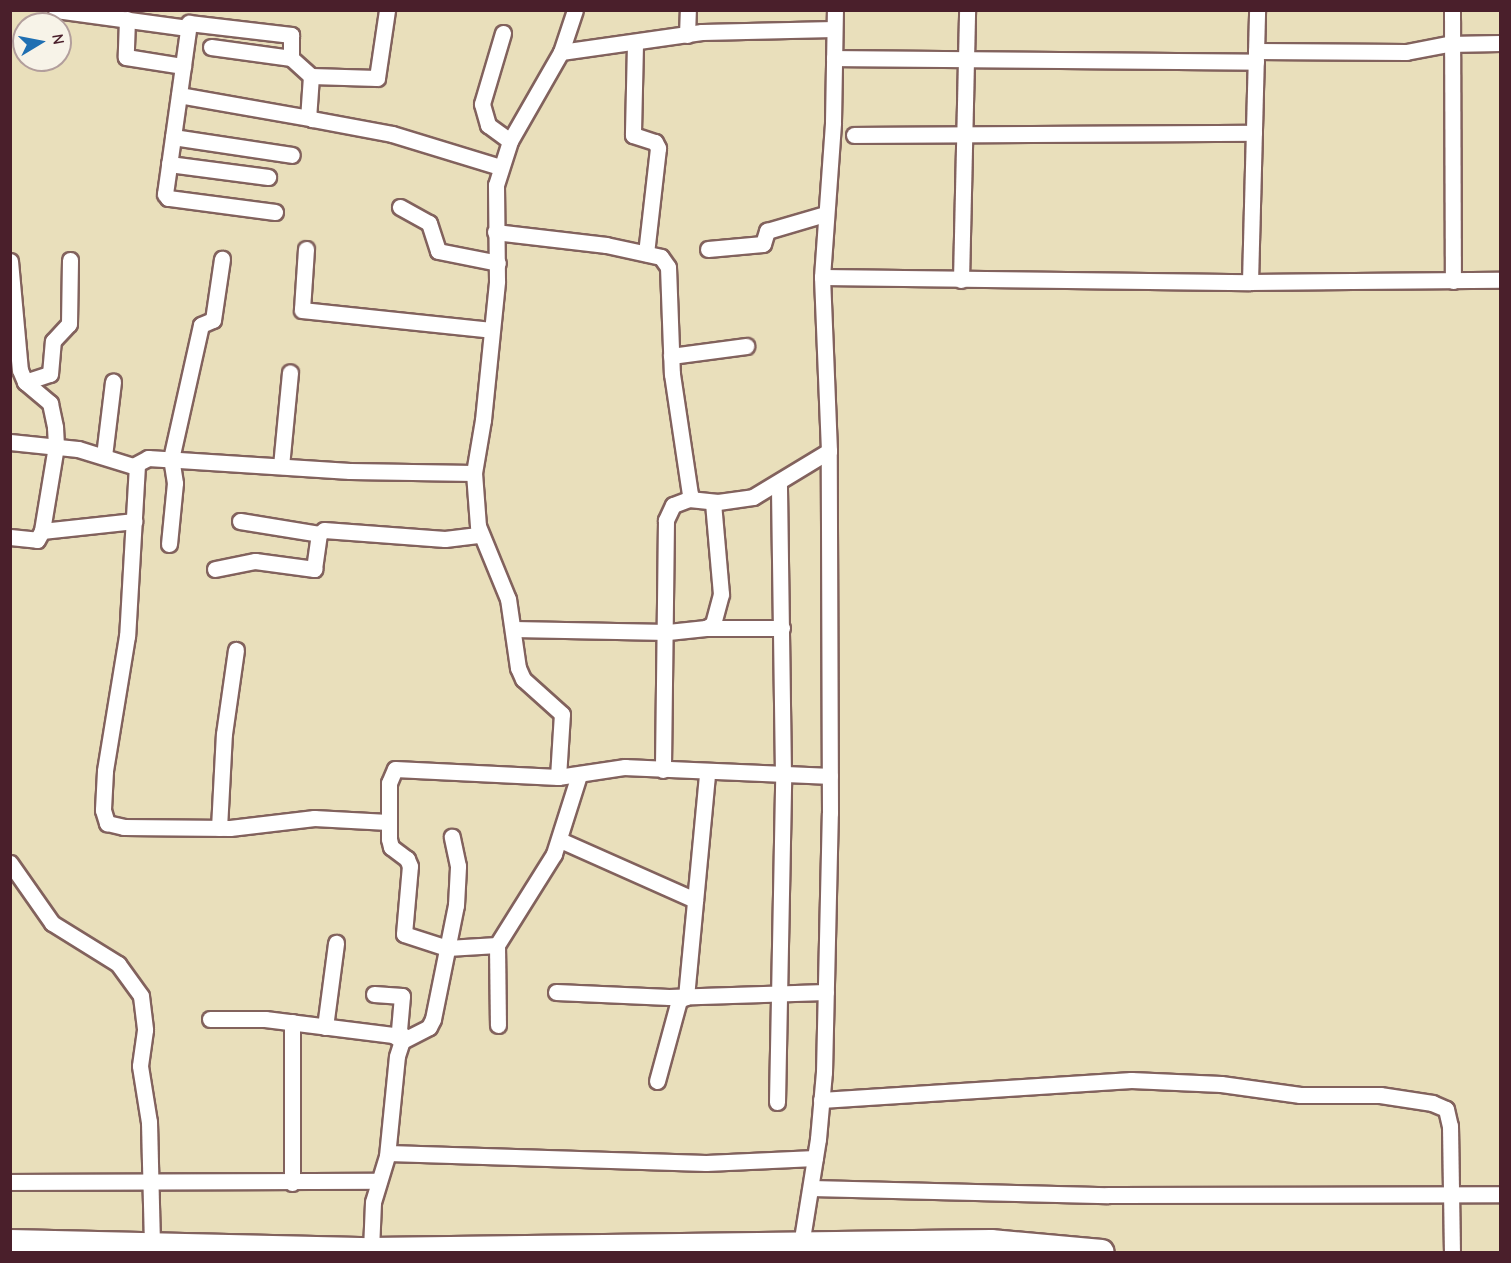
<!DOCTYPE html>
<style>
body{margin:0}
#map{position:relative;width:1511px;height:1263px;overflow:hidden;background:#e9dfbb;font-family:"Comic Neue",sans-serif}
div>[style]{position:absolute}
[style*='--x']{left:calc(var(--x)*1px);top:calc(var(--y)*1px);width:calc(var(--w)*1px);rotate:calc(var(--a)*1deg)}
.roads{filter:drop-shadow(2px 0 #82625d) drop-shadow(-2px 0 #82625d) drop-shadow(0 2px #82625d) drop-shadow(0 -2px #82625d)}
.street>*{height:15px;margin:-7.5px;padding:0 7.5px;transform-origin:7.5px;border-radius:7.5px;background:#fff}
.primary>*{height:24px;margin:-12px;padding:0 12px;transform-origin:12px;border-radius:12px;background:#fff}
span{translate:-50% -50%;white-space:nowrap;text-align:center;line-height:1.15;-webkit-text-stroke:6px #f7f3e8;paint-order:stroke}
.frame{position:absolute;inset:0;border:12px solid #4a1f2b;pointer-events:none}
.north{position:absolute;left:12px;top:12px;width:60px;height:60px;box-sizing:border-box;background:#f7f3e8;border:2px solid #b29e9c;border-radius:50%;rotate:80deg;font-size:16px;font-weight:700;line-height:24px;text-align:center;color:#4a1f2b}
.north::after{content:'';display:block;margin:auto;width:21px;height:27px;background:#1f6fb2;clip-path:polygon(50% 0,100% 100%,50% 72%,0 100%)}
</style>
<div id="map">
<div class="roads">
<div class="street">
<div style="--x:56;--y:10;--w:133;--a:7.8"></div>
<div style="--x:1452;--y:10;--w:271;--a:89.8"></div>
<div style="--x:127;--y:19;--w:38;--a:92"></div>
<div style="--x:126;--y:57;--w:58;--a:9"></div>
<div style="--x:503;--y:33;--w:74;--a:106.5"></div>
<div style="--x:482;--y:104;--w:22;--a:74"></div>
<div style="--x:488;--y:125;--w:27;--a:36"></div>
<div style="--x:687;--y:35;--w:25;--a:-88"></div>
<div style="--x:635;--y:44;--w:91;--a:91.3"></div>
<div style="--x:633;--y:135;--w:23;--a:18"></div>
<div style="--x:655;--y:142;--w:7;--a:63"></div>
<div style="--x:658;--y:148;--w:106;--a:96.5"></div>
<div style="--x:211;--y:47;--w:81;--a:7.8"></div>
<div style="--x:291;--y:58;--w:27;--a:42"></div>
<div style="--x:311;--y:76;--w:39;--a:94"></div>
<div style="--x:308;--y:115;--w:6;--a:45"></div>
<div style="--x:312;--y:119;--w:81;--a:10.6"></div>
<div style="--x:392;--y:134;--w:113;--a:17"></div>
<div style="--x:1256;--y:51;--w:150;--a:0.4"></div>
<div style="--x:1406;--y:52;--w:43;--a:-10.8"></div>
<div style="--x:1448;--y:44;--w:52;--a:-1.1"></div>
<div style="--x:561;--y:52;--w:142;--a:-8.1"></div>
<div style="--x:702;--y:32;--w:132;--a:-1.3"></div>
<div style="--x:834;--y:58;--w:422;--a:0.5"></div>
<div style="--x:311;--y:76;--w:66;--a:1.7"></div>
<div style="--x:377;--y:78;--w:69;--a:-81.6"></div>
<div style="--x:179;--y:95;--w:133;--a:10"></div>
<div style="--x:854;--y:135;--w:400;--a:-0.3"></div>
<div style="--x:173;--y:137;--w:120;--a:8.6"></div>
<div style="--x:169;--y:164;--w:100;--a:7.5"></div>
<div style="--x:400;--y:207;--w:33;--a:29"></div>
<div style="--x:429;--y:223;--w:29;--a:72"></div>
<div style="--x:438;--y:251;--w:61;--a:11.3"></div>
<div style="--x:275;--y:212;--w:108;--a:-172.5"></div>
<div style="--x:168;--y:198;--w:5;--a:-127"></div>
<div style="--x:165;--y:194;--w:173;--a:-82"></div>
<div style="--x:189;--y:23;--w:103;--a:6.7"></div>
<div style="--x:291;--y:35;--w:23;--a:90"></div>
<div style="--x:495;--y:232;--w:112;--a:6.7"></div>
<div style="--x:606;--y:245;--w:56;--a:12.3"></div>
<div style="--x:661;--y:257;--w:12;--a:55"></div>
<div style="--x:668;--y:267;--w:107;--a:87.9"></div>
<div style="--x:672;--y:374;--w:121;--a:81.5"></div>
<div style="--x:690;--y:494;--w:5;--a:101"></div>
<div style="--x:689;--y:499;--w:17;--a:159"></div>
<div style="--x:673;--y:505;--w:17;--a:115"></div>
<div style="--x:666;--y:520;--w:250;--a:90.7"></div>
<div style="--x:306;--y:249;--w:61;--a:93.8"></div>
<div style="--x:302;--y:310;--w:190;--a:6"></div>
<div style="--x:708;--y:249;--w:55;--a:-5.2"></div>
<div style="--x:763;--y:244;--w:14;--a:-73"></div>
<div style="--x:767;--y:231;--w:60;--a:-16.3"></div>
<div style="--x:10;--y:261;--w:109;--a:84.8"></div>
<div style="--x:20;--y:370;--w:13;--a:67"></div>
<div style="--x:25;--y:382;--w:33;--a:40"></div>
<div style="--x:50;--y:403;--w:25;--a:78"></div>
<div style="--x:55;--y:427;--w:19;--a:87"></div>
<div style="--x:56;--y:446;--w:86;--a:99.4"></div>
<div style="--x:822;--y:277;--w:428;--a:0.7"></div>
<div style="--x:1250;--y:282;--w:250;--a:-0.5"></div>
<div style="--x:961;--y:280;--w:270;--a:-88.7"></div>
<div style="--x:1250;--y:282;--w:272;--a:-88.5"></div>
<div style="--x:671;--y:356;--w:76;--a:-7.6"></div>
<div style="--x:25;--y:382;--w:26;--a:-18"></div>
<div style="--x:50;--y:374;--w:33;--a:-85"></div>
<div style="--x:53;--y:341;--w:23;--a:-47"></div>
<div style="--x:69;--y:324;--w:64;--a:-89.1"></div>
<div style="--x:10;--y:442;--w:68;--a:5.9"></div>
<div style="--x:78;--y:449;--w:58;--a:17.2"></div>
<div style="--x:133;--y:466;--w:17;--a:-28"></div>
<div style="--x:148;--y:458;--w:202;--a:3.7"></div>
<div style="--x:350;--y:471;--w:124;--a:0.9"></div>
<div style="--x:104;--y:456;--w:75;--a:-83.1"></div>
<div style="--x:137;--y:465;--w:171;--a:93.3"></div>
<div style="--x:127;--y:636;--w:137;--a:99.3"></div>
<div style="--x:105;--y:771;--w:39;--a:93"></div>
<div style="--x:103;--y:810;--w:14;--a:73"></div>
<div style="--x:107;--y:823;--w:17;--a:13"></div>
<div style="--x:124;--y:827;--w:106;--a:0.5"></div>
<div style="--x:230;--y:828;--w:85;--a:-6.8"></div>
<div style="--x:314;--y:818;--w:74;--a:3.1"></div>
<div style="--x:281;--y:466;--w:94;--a:-84.5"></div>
<div style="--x:689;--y:499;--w:29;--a:6"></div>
<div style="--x:718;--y:502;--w:35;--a:-8"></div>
<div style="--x:753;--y:497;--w:89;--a:-31.2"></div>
<div style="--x:240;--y:521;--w:80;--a:9.3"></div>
<div style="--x:10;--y:537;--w:27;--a:6"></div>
<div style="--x:37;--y:540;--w:10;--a:-61"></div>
<div style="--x:42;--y:531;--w:93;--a:-6.2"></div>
<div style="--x:169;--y:544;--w:61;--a:-84.4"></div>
<div style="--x:175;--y:483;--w:24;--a:-99"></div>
<div style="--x:171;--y:459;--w:137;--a:-77.4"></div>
<div style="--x:201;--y:325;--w:13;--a:-23"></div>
<div style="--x:213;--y:320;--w:62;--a:-81.6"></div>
<div style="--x:215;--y:569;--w:41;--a:-11.3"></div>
<div style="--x:255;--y:561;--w:60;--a:7.7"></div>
<div style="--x:314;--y:569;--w:35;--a:-82"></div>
<div style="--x:319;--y:534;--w:6;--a:-39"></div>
<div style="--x:324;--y:530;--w:121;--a:4.3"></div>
<div style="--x:445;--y:539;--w:35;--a:-7"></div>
<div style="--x:706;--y:628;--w:76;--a:0"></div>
<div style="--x:513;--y:629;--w:155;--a:1.1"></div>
<div style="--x:668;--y:632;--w:38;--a:-6"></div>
<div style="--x:706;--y:628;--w:8;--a:-30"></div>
<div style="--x:713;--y:624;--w:31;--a:-75"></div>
<div style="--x:721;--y:594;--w:92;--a:-95"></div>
<div style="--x:579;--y:775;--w:83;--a:107.6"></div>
<div style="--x:554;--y:854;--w:107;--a:122.1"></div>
<div style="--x:497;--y:945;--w:50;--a:176.6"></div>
<div style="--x:447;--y:948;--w:45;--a:-162"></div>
<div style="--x:404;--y:934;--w:68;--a:-85"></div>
<div style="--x:410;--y:866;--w:8;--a:-113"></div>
<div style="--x:407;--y:859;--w:20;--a:-143"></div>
<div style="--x:391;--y:847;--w:8;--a:-104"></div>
<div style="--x:389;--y:839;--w:56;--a:-90"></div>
<div style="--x:389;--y:783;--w:15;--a:-67"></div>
<div style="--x:395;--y:769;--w:163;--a:2.8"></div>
<div style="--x:558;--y:777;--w:68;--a:-8.5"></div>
<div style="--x:625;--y:767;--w:205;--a:2.5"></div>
<div style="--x:558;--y:777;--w:63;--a:-86.4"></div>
<div style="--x:562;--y:714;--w:52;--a:-138.1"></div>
<div style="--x:523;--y:679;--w:12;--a:-114"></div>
<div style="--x:518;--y:668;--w:70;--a:-98.2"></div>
<div style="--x:508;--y:599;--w:79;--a:-112.3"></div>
<div style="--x:478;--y:526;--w:53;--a:-94.3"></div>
<div style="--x:474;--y:473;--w:54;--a:-80.4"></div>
<div style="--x:483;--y:420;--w:140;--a:-84.2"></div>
<div style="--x:497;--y:281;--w:96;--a:-90.6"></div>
<div style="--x:496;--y:185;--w:46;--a:-72.3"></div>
<div style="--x:510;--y:141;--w:103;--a:-60.2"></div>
<div style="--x:561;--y:52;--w:44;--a:-71.6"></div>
<div style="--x:219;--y:828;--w:94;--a:-87"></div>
<div style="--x:224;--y:734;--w:85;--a:-81.9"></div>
<div style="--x:560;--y:840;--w:148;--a:24"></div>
<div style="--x:10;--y:863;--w:73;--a:55"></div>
<div style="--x:52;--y:923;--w:78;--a:31.8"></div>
<div style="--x:118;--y:964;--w:39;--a:54"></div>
<div style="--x:141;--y:996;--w:34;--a:83"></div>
<div style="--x:145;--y:1030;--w:36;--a:98"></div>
<div style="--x:140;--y:1066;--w:57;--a:80.9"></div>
<div style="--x:149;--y:1122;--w:126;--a:88.6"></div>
<div style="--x:497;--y:945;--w:80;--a:89.3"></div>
<div style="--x:556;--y:992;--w:113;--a:2.5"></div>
<div style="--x:669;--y:997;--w:157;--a:-1.8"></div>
<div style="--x:374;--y:994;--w:28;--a:4"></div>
<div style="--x:402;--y:996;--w:37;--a:95"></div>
<div style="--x:399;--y:1033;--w:8;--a:30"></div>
<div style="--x:210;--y:1019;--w:55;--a:0"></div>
<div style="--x:265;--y:1019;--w:129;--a:7.1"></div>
<div style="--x:393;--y:1035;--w:11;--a:34"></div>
<div style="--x:292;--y:1022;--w:161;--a:90"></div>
<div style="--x:325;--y:1027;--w:85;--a:-82.5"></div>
<div style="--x:657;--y:1081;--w:84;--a:-74.8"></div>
<div style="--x:679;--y:1000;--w:8;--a:-23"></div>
<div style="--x:686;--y:997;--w:225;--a:-84.6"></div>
<div style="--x:821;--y:1100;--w:311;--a:-3.7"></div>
<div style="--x:1131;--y:1080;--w:90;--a:2.5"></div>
<div style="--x:1221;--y:1084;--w:80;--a:7.9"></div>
<div style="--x:1300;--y:1095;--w:80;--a:0"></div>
<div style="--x:1380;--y:1095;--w:53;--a:8.7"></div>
<div style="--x:1432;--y:1103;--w:15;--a:23"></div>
<div style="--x:1446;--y:1109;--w:17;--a:77"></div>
<div style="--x:1450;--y:1126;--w:126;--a:89.1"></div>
<div style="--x:777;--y:1102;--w:327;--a:-88.9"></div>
<div style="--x:783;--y:775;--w:292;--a:-90.8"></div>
<div style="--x:388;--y:1153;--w:318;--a:1.8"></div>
<div style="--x:706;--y:1163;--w:109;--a:-2.6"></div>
<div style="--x:10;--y:1182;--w:369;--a:-0.2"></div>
<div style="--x:811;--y:1188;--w:297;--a:1.4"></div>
<div style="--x:1108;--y:1195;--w:392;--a:-0.1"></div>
<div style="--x:801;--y:1245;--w:107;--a:-80.9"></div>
<div style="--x:818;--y:1139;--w:67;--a:-84.9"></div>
<div style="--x:824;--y:1072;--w:259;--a:-88.7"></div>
<div style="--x:830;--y:813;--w:362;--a:-90.2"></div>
<div style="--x:829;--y:451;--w:174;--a:-92.3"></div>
<div style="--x:822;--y:277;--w:155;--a:-85.9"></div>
<div style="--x:833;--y:122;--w:112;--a:-89"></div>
<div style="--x:371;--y:1250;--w:48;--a:-87.6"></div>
<div style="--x:373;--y:1202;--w:48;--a:-73.1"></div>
<div style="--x:387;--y:1156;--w:100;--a:-84.3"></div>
<div style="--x:397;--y:1056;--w:16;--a:-72"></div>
<div style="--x:402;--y:1041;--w:30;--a:-27"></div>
<div style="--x:429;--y:1027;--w:9;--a:-63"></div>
<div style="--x:433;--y:1019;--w:116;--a:-78.6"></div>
<div style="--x:456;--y:905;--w:39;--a:-87"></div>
<div style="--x:458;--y:866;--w:30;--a:-102"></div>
</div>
<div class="primary">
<div style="--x:10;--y:1242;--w:361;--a:1.3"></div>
<div style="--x:371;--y:1250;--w:620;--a:-0.74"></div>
<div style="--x:991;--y:1242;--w:111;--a:5.1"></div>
</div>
</div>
<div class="frame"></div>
<div class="north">N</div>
</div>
